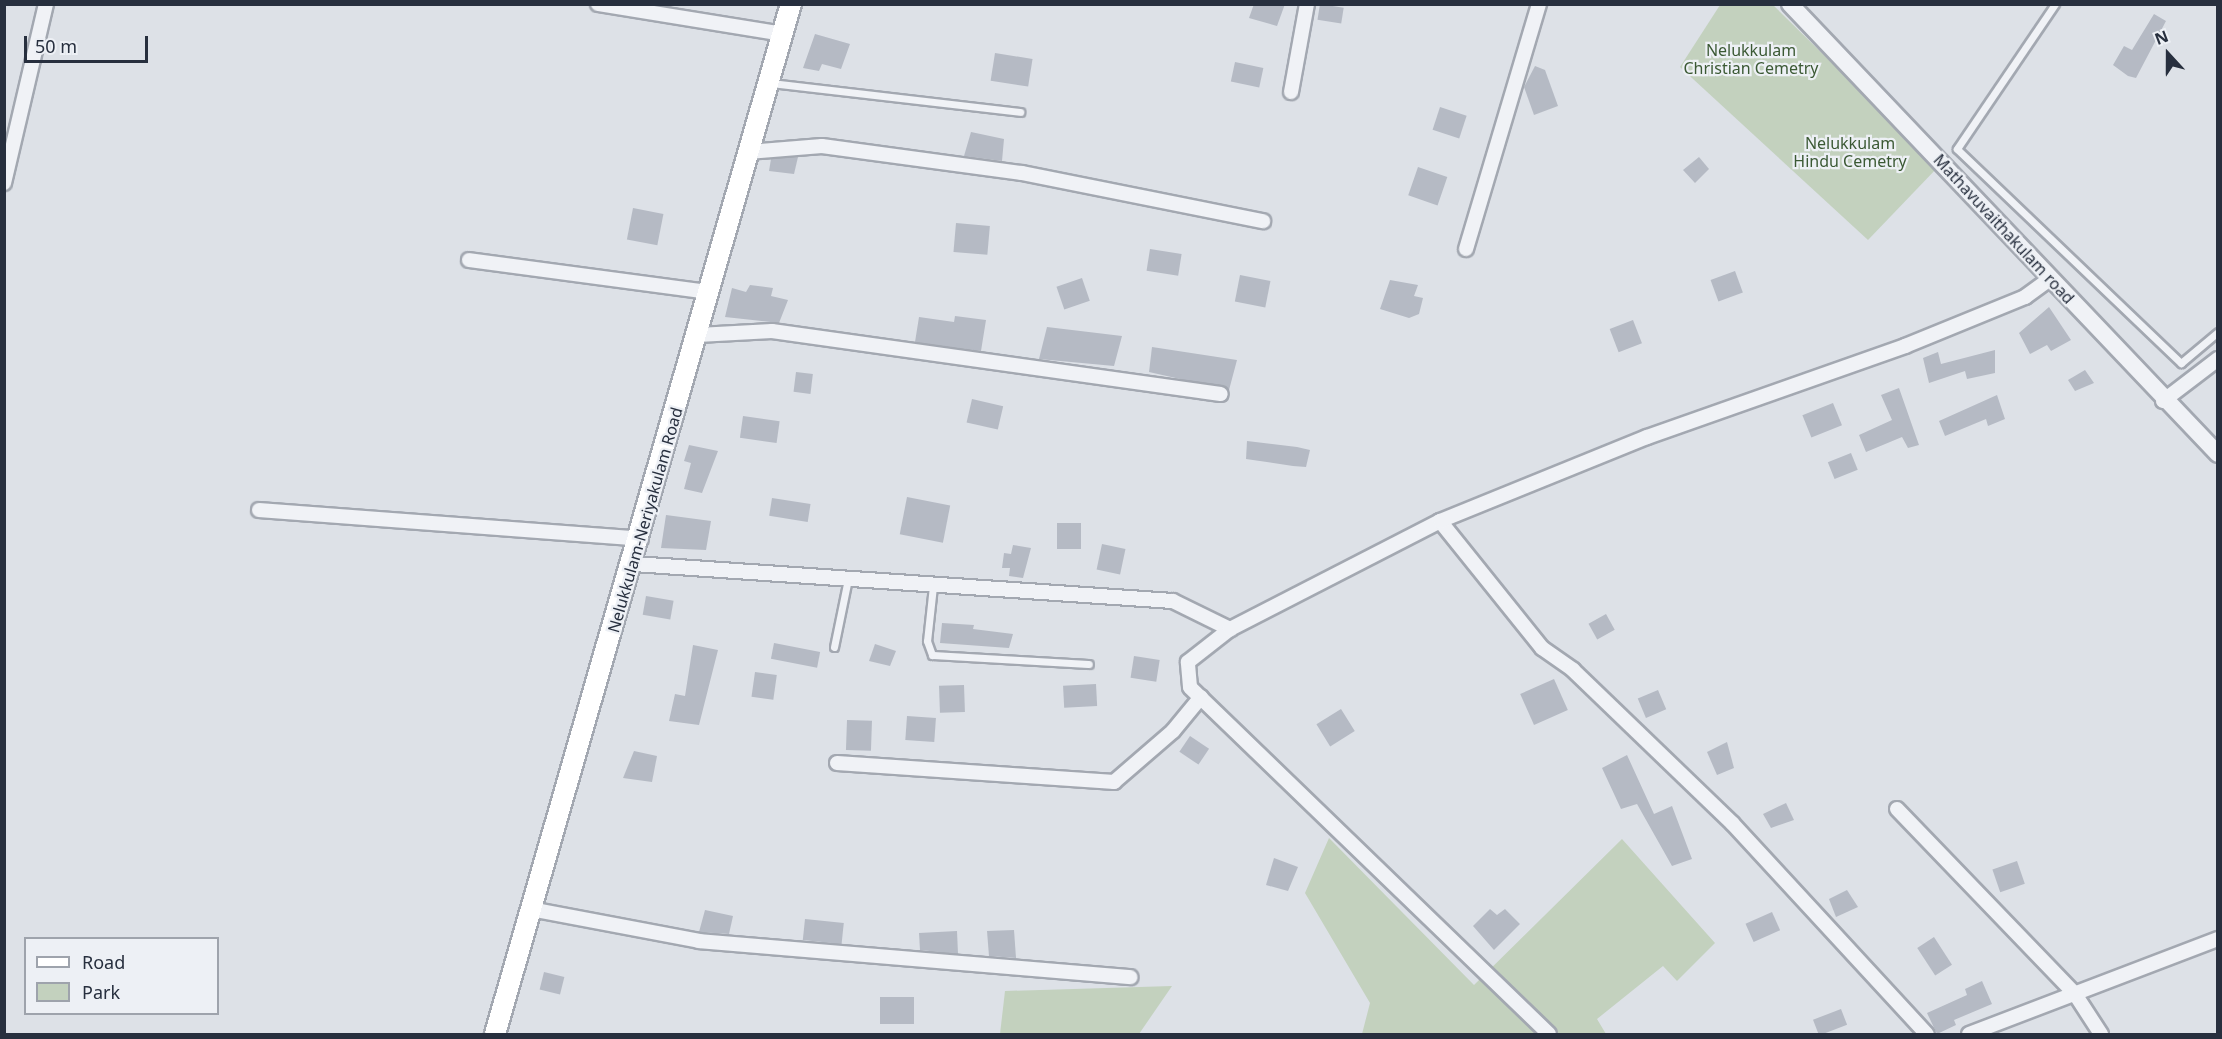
<!DOCTYPE html>
<style>
body{margin:0}
#map{position:relative;width:2222px;height:1039px;overflow:hidden;background:#dde1e7;font-family:"Noto Sans",sans-serif}
div>[style]{position:absolute}
[style*='--x']{left:calc(var(--x)*1px);top:calc(var(--y)*1px);width:calc(var(--w)*1px);rotate:calc(var(--a)*1deg)}
.green>*{inset:0;background:#c3d1be}
.building>*{inset:0;background:#b5bac4;transform-origin:0 0}
.roads{filter:drop-shadow(2px 0 #a3a8b1) drop-shadow(-2px 0 #a3a8b1) drop-shadow(0 2px #a3a8b1) drop-shadow(0 -2px #a3a8b1)}
.service>*{height:7px;margin:-3.5px;padding:0 3.5px;transform-origin:3.5px;border-radius:3.5px;background:#f0f2f6}
.minor>*{height:14px;margin:-7px;padding:0 7px;transform-origin:7px;border-radius:7px;background:#f0f2f6}
.tertiary>*{height:16px;margin:-8px;padding:0 8px;transform-origin:8px;border-radius:8px;background:#f0f2f6}
.secondary>*{height:20px;margin:-10px;padding:0 10px;transform-origin:10px;border-radius:10px;background:#fff}
span{translate:-50% -50%;white-space:nowrap;text-align:center;line-height:1.15;-webkit-text-stroke:4.5px #edf0f5;paint-order:stroke}
.park-label{font-size:16px;color:#3b5934}
.street-label{font-size:16px;color:#272f3e}
.frame{position:absolute;inset:0;border:6px solid #272f3e;pointer-events:none}
.legend{position:absolute;left:24px;top:937px;width:195px;height:78px;box-sizing:border-box;background:#edf0f5;border:2px solid #9ea3ac;margin:0;padding:8px 10px;list-style:none;font-size:18px;color:#272f3e}
.legend li{display:flex;align-items:center;gap:12px;height:30px}
.legend b{width:30px;border:2px solid #9ea3ac}
.north{position:absolute;left:2138px;top:24px;width:60px;height:60px;-webkit-text-stroke:4px #edf0f5;paint-order:stroke;rotate:339deg;font-size:16px;font-weight:700;line-height:24px;text-align:center;color:#272f3e}
.north::after{content:'';display:block;margin:auto;width:21px;height:27px;background:#272f3e;clip-path:polygon(50% 0,100% 100%,50% 72%,0 100%)}
.scale{position:absolute;left:24px;top:36px;width:124px;height:27px;box-sizing:border-box;border:3px solid #272f3e;border-top:0;padding-left:8px;font-size:18px;line-height:21px;white-space:nowrap;color:#272f3e;-webkit-text-stroke:4px #edf0f5;paint-order:stroke}
</style>
<div id="map">
<div class="green">
<div style="clip-path:polygon(1720px 5px,1773px 5px,1938px 167px,1868px 240px,1680px 67px)"></div>
<div style="clip-path:polygon(1329px 838px,1474px 985px,1622px 839px,1715px 943px,1677px 981px,1663px 966px,1597px 1019px,1606px 1034px,1362px 1034px,1370px 1003px,1305px 893px)"></div>
<div style="clip-path:polygon(1172px 986px,1139px 1034px,1000px 1034px,1005px 991px)"></div>
</div>
<div class="building">
<div style="clip-path:polygon(1254px 4px,1285px 4px,1277px 26px,1249px 18px)"></div>
<div style="left:1320px;top:4px;width:24px;height:16px;rotate:9deg"></div>
<div style="clip-path:polygon(2154px 14px,2166px 21px,2136px 78px,2128px 76px,2113px 65px,2124px 46px,2132px 50px)"></div>
<div style="clip-path:polygon(815px 34px,850px 44px,841px 69px,822px 64px,819px 71px,803px 68px)"></div>
<div style="left:995px;top:53px;width:38px;height:28px;rotate:9deg"></div>
<div style="left:1235px;top:62px;width:29px;height:20px;rotate:12deg"></div>
<div style="clip-path:polygon(1535px 66px,1545px 70px,1558px 106px,1534px 115px,1524px 87px)"></div>
<div style="left:1440px;top:107px;width:28px;height:24px;rotate:18deg"></div>
<div style="clip-path:polygon(971px 132px,1004px 139px,1002px 161px,964px 156px)"></div>
<div style="clip-path:polygon(798px 157px,794px 174px,769px 171px,771px 159px)"></div>
<div style="clip-path:polygon(1699px 157px,1709px 169px,1695px 183px,1683px 170px)"></div>
<div style="left:1418px;top:167px;width:31px;height:30px;rotate:19deg"></div>
<div style="left:633px;top:208px;width:31px;height:32px;rotate:11deg"></div>
<div style="left:956px;top:223px;width:34px;height:29px;rotate:5deg"></div>
<div style="left:1150px;top:249px;width:32px;height:22px;rotate:9deg"></div>
<div style="left:1735px;top:271px;width:23px;height:26px;rotate:70deg"></div>
<div style="left:1240px;top:275px;width:31px;height:27px;rotate:11deg"></div>
<div style="left:1082px;top:278px;width:24px;height:27px;rotate:71deg"></div>
<div style="clip-path:polygon(1390px 280px,1418px 285px,1414px 296px,1423px 298px,1419px 314px,1409px 318px,1380px 309px)"></div>
<div style="clip-path:polygon(750px 285px,773px 288px,771px 296px,788px 300px,779px 323px,725px 317px,732px 288px,746px 292px)"></div>
<div style="clip-path:polygon(2049px 307px,2071px 340px,2051px 351px,2047px 345px,2030px 354px,2019px 333px)"></div>
<div style="clip-path:polygon(955px 316px,986px 320px,981px 351px,915px 342px,919px 317px,954px 322px)"></div>
<div style="left:1633px;top:320px;width:25px;height:25px;rotate:69deg"></div>
<div style="clip-path:polygon(1047px 327px,1122px 336px,1114px 366px,1039px 359px)"></div>
<div style="clip-path:polygon(1152px 347px,1237px 360px,1229px 390px,1149px 372px)"></div>
<div style="clip-path:polygon(1995px 350px,1995px 373px,1967px 379px,1965px 371px,1929px 383px,1923px 358px,1938px 352px,1941px 364px)"></div>
<div style="clip-path:polygon(2085px 370px,2094px 383px,2075px 391px,2068px 380px)"></div>
<div style="left:796px;top:372px;width:17px;height:20px;rotate:7deg"></div>
<div style="clip-path:polygon(1899px 388px,1919px 445px,1908px 448px,1902px 437px,1866px 452px,1859px 435px,1892px 420px,1881px 395px)"></div>
<div style="clip-path:polygon(1997px 395px,2005px 419px,1988px 426px,1986px 419px,1945px 436px,1939px 421px)"></div>
<div style="left:972px;top:399px;width:32px;height:24px;rotate:13deg"></div>
<div style="left:1833px;top:403px;width:24px;height:33px;rotate:68deg"></div>
<div style="left:743px;top:416px;width:37px;height:22px;rotate:8deg"></div>
<div style="clip-path:polygon(1247px 441px,1297px 447px,1310px 450px,1306px 467px,1293px 466px,1246px 459px)"></div>
<div style="clip-path:polygon(689px 445px,718px 451px,702px 493px,684px 489px,691px 463px,684px 461px)"></div>
<div style="left:1851px;top:453px;width:18px;height:25px;rotate:68deg"></div>
<div style="left:907px;top:497px;width:44px;height:38px;rotate:11deg"></div>
<div style="left:772px;top:498px;width:39px;height:18px;rotate:9deg"></div>
<div style="clip-path:polygon(666px 515px,711px 521px,706px 550px,661px 548px)"></div>
<div style="left:1057px;top:523px;width:24px;height:26px"></div>
<div style="left:1102px;top:544px;width:24px;height:26px;rotate:12deg"></div>
<div style="clip-path:polygon(1013px 545px,1031px 548px,1023px 578px,1009px 576px,1010px 568px,1002px 568px,1004px 553px,1011px 554px)"></div>
<div style="left:646px;top:596px;width:28px;height:19px;rotate:10deg"></div>
<div style="left:1606px;top:614px;width:18px;height:20px;rotate:61deg"></div>
<div style="clip-path:polygon(942px 623px,974px 625px,973px 629px,1013px 634px,1009px 648px,940px 643px)"></div>
<div style="left:774px;top:643px;width:47px;height:16px;rotate:11deg"></div>
<div style="clip-path:polygon(875px 644px,896px 651px,890px 666px,869px 661px)"></div>
<div style="clip-path:polygon(693px 645px,718px 650px,699px 725px,669px 721px,675px 694px,685px 696px)"></div>
<div style="left:1134px;top:656px;width:26px;height:22px;rotate:9deg"></div>
<div style="left:755px;top:672px;width:22px;height:25px;rotate:8deg"></div>
<div style="left:1554px;top:679px;width:34px;height:37px;rotate:66deg"></div>
<div style="left:1096px;top:684px;width:22px;height:33px;rotate:87deg"></div>
<div style="left:964px;top:685px;width:27px;height:25px;rotate:88deg"></div>
<div style="left:1658px;top:690px;width:21px;height:22px;rotate:67deg"></div>
<div style="left:1341px;top:709px;width:26px;height:29px;rotate:58deg"></div>
<div style="left:907px;top:716px;width:29px;height:24px;rotate:4deg"></div>
<div style="left:847px;top:720px;width:25px;height:30px;rotate:2deg"></div>
<div style="left:1190px;top:736px;width:23px;height:19px;rotate:34deg"></div>
<div style="clip-path:polygon(1727px 742px,1734px 768px,1717px 775px,1707px 752px)"></div>
<div style="clip-path:polygon(634px 751px,657px 756px,652px 782px,623px 778px)"></div>
<div style="clip-path:polygon(1627px 755px,1654px 814px,1672px 806px,1692px 859px,1672px 866px,1637px 804px,1621px 809px,1602px 768px)"></div>
<div style="clip-path:polygon(1786px 803px,1794px 820px,1771px 828px,1763px 814px)"></div>
<div style="clip-path:polygon(1274px 858px,1298px 867px,1288px 891px,1266px 885px)"></div>
<div style="left:2017px;top:861px;width:24px;height:26px;rotate:71deg"></div>
<div style="clip-path:polygon(1847px 890px,1858px 907px,1836px 917px,1829px 899px)"></div>
<div style="clip-path:polygon(1490px 909px,1497px 915px,1505px 909px,1520px 924px,1494px 950px,1473px 926px)"></div>
<div style="clip-path:polygon(705px 910px,733px 916px,729px 934px,699px 932px)"></div>
<div style="left:1772px;top:912px;width:20px;height:29px;rotate:66deg"></div>
<div style="left:805px;top:919px;width:39px;height:21px;rotate:6deg"></div>
<div style="clip-path:polygon(1014px 930px,1016px 958px,989px 956px,987px 931px)"></div>
<div style="clip-path:polygon(957px 931px,958px 954px,920px 950px,919px 933px)"></div>
<div style="left:1934px;top:937px;width:33px;height:20px;rotate:57deg"></div>
<div style="left:544px;top:972px;width:21px;height:18px;rotate:14deg"></div>
<div style="clip-path:polygon(1982px 981px,1992px 1004px,1954px 1020px,1956px 1025px,1937px 1034px,1927px 1013px,1967px 995px,1965px 989px)"></div>
<div style="left:880px;top:997px;width:34px;height:27px"></div>
<div style="left:1841px;top:1009px;width:17px;height:30px;rotate:69deg"></div>
</div>
<div class="roads">
<div class="service">
<div style="--x:2055;--y:4;--w:175;--a:124.1"></div>
<div style="--x:1957;--y:149;--w:310;--a:43.7"></div>
<div style="--x:2181;--y:363;--w:48;--a:-40"></div>
<div style="--x:770;--y:83;--w:252;--a:6.6"></div>
<div style="--x:933;--y:586;--w:55;--a:96.2"></div>
<div style="--x:927;--y:641;--w:15;--a:70"></div>
<div style="--x:932;--y:655;--w:157;--a:3.3"></div>
<div style="--x:834;--y:647;--w:69;--a:-78.4"></div>
</div>
<div class="minor">
<div style="--x:598;--y:4;--w:187;--a:9.2"></div>
<div style="--x:1291;--y:92;--w:89;--a:-79.7"></div>
<div style="--x:748;--y:152;--w:74;--a:-4.6"></div>
<div style="--x:822;--y:146;--w:202;--a:7.7"></div>
<div style="--x:1022;--y:173;--w:246;--a:11.3"></div>
<div style="--x:4;--y:183;--w:184;--a:-76.8"></div>
<div style="--x:1466;--y:249;--w:256;--a:-73.4"></div>
<div style="--x:469;--y:260;--w:243;--a:7.6"></div>
<div style="--x:698;--y:335;--w:74;--a:-3.1"></div>
<div style="--x:772;--y:331;--w:453;--a:8"></div>
<div style="--x:2163;--y:401;--w:69;--a:-37.4"></div>
<div style="--x:259;--y:510;--w:383;--a:4.3"></div>
<div style="--x:1440;--y:521;--w:163;--a:51.2"></div>
<div style="--x:1542;--y:648;--w:38;--a:35"></div>
<div style="--x:1573;--y:670;--w:221;--a:43.9"></div>
<div style="--x:1732;--y:823;--w:287;--a:47.3"></div>
<div style="--x:634;--y:564;--w:540;--a:3.93"></div>
<div style="--x:1173;--y:601;--w:64;--a:26.2"></div>
<div style="--x:837;--y:763;--w:278;--a:3.9"></div>
<div style="--x:1114;--y:782;--w:78;--a:-40.8"></div>
<div style="--x:1173;--y:731;--w:44;--a:-50.5"></div>
<div style="--x:1897;--y:809;--w:257;--a:46.1"></div>
<div style="--x:2075;--y:994;--w:48;--a:57"></div>
<div style="--x:530;--y:909;--w:172;--a:10.7"></div>
<div style="--x:699;--y:941;--w:433;--a:4.8"></div>
<div style="--x:1549;--y:1034;--w:499;--a:-136"></div>
<div style="--x:1190;--y:687;--w:25;--a:-95"></div>
<div style="--x:1188;--y:662;--w:53;--a:-38.2"></div>
<div style="--x:1230;--y:629;--w:236;--a:-27.2"></div>
<div style="--x:1440;--y:521;--w:223;--a:-22.1"></div>
<div style="--x:1647;--y:437;--w:274;--a:-19.4"></div>
<div style="--x:1905;--y:346;--w:130;--a:-22.2"></div>
<div style="--x:2025;--y:297;--w:31;--a:-36"></div>
<div style="--x:1969;--y:1034;--w:267;--a:-20.9"></div>
</div>
<div class="tertiary">
<div style="--x:1790;--y:4;--w:621;--a:46.44"></div>
</div>
<div class="secondary">
<div style="--x:495;--y:1034;--w:1072;--a:-73.97"></div>
</div>
</div>
<div class="park-label">
<span style="left:1751px;top:59px">Nelukkulam<br>Christian Cemetry</span>
<span style="left:1850px;top:152px">Nelukkulam<br>Hindu Cemetry</span>
</div>
<div class="street-label">
<span style="left:2004px;top:229px;rotate:47deg">Mathavuvaithakulam road</span>
<span style="left:645px;top:520px;rotate:-74deg">Nelukkulam-Neriyakulam Road</span>
</div>
<div class="frame"></div>
<ul class="legend">
<li><b style="height:8px;background:#fff"></b>Road</li>
<li><b style="height:16px;background:#c3d1be"></b>Park</li>
</ul>
<div class="north">N</div>
<div class="scale">50 m</div>
</div>
